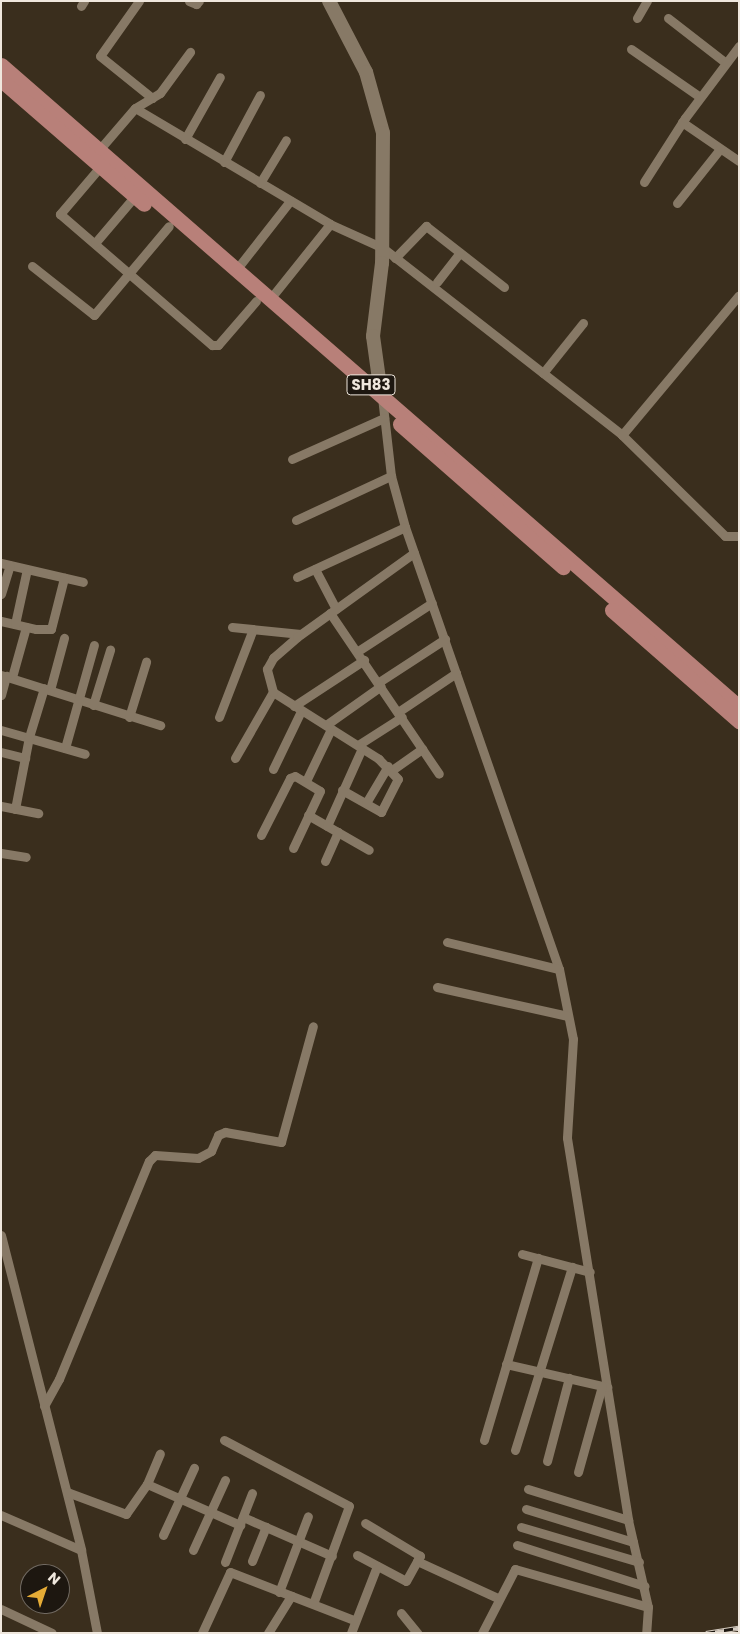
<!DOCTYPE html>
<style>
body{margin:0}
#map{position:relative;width:740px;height:1634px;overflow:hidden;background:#3a2e1d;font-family:Poppins,sans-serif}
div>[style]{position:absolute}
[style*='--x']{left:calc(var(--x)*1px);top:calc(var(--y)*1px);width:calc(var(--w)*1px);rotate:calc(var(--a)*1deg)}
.street>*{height:9px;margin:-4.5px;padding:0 4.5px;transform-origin:4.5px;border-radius:4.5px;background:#877966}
.secondary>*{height:14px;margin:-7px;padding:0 7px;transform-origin:7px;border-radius:7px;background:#877966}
.primary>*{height:15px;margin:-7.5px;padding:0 7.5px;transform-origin:7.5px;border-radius:7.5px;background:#b88079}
.rail>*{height:5px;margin-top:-2.5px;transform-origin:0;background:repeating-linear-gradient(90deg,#1d1710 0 9px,#d4cbc0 0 18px);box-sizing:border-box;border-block:1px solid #d4cbc0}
span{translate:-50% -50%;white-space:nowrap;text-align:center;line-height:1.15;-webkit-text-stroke:4px #1d1710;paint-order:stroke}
.shield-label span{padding:1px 4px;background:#1d1710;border:1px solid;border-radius:4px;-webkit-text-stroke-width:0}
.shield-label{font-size:15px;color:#efe7dd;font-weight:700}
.frame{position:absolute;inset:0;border:2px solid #efe7dd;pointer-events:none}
.north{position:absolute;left:20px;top:1564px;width:50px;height:50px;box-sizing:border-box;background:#1d1710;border:1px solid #716a62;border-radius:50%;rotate:41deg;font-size:14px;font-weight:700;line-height:20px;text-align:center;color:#efe7dd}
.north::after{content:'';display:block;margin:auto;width:18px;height:22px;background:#e6ac36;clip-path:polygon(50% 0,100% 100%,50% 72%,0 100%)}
</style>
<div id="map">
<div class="street">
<div style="--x:139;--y:1;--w:67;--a:125.3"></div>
<div style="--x:100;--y:56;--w:67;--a:38.9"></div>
<div style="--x:189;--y:1;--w:8;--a:23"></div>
<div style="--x:196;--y:4;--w:4;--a:-45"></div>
<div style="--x:81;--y:6;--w:6;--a:-59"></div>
<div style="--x:637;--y:18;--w:20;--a:-60"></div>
<div style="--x:668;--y:18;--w:73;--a:37.8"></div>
<div style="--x:631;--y:49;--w:84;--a:34.8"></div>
<div style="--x:135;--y:108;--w:227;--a:30.7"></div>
<div style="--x:330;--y:224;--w:58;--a:24.4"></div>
<div style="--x:383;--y:248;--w:303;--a:38"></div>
<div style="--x:622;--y:435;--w:144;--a:44.4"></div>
<div style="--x:725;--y:536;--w:14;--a:0"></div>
<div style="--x:682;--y:122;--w:69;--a:34.4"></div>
<div style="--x:185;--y:139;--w:71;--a:-60.6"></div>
<div style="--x:99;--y:150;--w:55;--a:-49.4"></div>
<div style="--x:135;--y:108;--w:29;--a:-31"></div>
<div style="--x:160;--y:93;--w:51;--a:-53.8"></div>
<div style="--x:224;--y:162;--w:76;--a:-61.8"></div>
<div style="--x:100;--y:167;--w:62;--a:130.4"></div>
<div style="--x:60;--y:214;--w:201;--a:40.8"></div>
<div style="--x:212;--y:345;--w:6;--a:0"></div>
<div style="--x:218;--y:345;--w:58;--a:-49.2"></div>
<div style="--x:644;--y:182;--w:76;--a:-57.4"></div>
<div style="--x:685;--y:118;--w:90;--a:-53.1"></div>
<div style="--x:260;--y:183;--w:50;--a:-58.8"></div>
<div style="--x:677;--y:203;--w:69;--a:-51.5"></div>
<div style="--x:95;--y:243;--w:62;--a:-49.6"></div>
<div style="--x:395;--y:258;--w:45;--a:-45.9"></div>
<div style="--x:426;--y:226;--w:99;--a:38"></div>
<div style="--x:32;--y:266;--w:79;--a:38.3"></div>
<div style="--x:94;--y:315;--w:116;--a:-49.9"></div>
<div style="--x:236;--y:270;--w:88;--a:-52"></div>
<div style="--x:437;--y:282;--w:37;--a:-52"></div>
<div style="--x:270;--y:299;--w:96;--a:-51.3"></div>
<div style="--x:543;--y:373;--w:64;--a:-51.3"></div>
<div style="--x:382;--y:397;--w:80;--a:83.5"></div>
<div style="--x:391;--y:476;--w:53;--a:74.6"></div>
<div style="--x:405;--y:527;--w:468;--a:70.8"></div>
<div style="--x:559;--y:969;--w:71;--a:78.7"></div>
<div style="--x:573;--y:1039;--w:99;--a:93.5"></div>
<div style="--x:567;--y:1138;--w:387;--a:80.9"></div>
<div style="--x:628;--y:1520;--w:89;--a:77.1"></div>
<div style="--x:648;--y:1607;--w:26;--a:94"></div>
<div style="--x:622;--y:435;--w:182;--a:-50.1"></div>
<div style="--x:292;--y:459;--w:101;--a:-24"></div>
<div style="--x:296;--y:520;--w:105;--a:-24.9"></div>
<div style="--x:1;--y:563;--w:84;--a:13"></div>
<div style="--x:315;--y:569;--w:45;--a:62.3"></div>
<div style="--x:297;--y:577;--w:119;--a:-24.8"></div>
<div style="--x:1;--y:594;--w:30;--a:-73"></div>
<div style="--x:330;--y:613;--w:194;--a:55.9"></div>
<div style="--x:1;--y:621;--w:36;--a:13"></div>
<div style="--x:36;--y:629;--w:15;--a:0"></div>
<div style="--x:51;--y:629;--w:53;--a:-75.7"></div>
<div style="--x:15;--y:624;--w:56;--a:-77.7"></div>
<div style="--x:232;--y:627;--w:69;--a:5.8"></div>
<div style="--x:358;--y:651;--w:88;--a:-33"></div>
<div style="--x:1;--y:675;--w:167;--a:17.5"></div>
<div style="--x:12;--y:677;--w:52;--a:-74.4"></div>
<div style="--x:379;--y:682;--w:79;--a:-33.1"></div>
<div style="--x:50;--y:690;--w:54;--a:-74.9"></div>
<div style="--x:1;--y:695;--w:20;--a:-75"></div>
<div style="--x:93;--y:705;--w:58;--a:-72.8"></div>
<div style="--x:294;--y:706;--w:84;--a:-33.3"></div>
<div style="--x:398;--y:712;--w:70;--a:-33.9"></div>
<div style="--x:129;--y:717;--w:58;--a:-72.8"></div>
<div style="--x:219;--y:717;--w:94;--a:-68.9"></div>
<div style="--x:326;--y:725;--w:67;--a:-35.3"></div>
<div style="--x:1;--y:730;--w:87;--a:15.9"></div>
<div style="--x:358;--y:745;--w:52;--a:-32.5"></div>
<div style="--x:65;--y:748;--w:107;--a:-74.3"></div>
<div style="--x:1;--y:752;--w:25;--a:14"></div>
<div style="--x:235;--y:758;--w:76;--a:-60.1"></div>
<div style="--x:273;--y:769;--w:64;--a:-64.2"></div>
<div style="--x:392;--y:770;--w:37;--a:-35"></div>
<div style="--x:306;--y:781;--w:58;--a:-64.3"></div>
<div style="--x:342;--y:790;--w:45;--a:29.4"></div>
<div style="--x:381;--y:812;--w:37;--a:-63"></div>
<div style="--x:398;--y:779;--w:28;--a:-134"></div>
<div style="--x:379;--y:759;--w:125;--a:-147.7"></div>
<div style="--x:273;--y:692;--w:24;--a:-105"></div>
<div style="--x:267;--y:669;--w:13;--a:-61"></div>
<div style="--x:273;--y:658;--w:32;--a:-41"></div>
<div style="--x:297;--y:637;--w:144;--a:-35.7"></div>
<div style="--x:366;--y:803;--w:43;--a:-59.3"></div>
<div style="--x:1;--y:806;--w:38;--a:11"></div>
<div style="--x:15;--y:809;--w:73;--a:-79"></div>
<div style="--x:29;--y:737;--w:51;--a:-73"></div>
<div style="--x:308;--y:815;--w:70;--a:29.8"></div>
<div style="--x:327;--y:826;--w:85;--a:-65.8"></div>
<div style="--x:261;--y:835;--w:64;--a:-63"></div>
<div style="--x:290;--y:778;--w:5;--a:-22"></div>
<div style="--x:295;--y:776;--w:29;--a:31"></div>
<div style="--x:320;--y:791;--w:63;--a:115.3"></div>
<div style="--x:1;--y:853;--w:25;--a:9"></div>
<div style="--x:325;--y:861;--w:32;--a:-66"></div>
<div style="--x:447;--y:942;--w:115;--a:13.6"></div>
<div style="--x:437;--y:987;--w:134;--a:12.5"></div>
<div style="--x:1;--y:1235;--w:325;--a:75.7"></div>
<div style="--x:81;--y:1550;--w:85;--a:79.1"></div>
<div style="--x:522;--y:1254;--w:70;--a:14.8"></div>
<div style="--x:506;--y:1364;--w:104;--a:12.8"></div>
<div style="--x:44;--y:1406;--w:31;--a:-61"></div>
<div style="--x:59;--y:1379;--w:236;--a:-67.6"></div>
<div style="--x:149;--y:1161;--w:8;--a:-45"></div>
<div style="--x:155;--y:1155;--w:43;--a:4"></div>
<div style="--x:198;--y:1158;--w:15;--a:-28"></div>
<div style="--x:211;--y:1151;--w:17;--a:-66"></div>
<div style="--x:218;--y:1135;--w:8;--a:-23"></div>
<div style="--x:225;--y:1132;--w:57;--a:10.1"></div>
<div style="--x:281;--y:1142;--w:120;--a:-74.6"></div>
<div style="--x:224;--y:1440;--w:141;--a:27.8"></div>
<div style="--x:349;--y:1506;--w:104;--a:110.2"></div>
<div style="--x:484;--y:1440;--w:190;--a:-73.5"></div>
<div style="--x:515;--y:1450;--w:192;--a:-72.7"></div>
<div style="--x:547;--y:1461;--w:86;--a:-75.2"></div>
<div style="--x:578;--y:1472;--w:89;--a:-74.4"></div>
<div style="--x:147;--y:1484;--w:102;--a:23.8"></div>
<div style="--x:528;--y:1489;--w:105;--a:17.2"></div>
<div style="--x:67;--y:1492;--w:63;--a:20.4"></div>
<div style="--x:126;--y:1514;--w:37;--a:-55"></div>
<div style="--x:147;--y:1484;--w:33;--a:-67"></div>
<div style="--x:526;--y:1509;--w:112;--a:17.1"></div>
<div style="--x:1;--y:1515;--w:87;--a:23.6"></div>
<div style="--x:243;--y:1517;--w:97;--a:23.7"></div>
<div style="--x:521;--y:1527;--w:123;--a:16.5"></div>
<div style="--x:163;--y:1535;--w:74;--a:-65.2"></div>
<div style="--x:517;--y:1545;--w:134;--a:17.8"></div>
<div style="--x:193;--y:1550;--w:77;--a:-65.4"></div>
<div style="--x:357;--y:1555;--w:55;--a:28"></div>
<div style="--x:406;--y:1581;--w:29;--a:-61"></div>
<div style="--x:420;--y:1556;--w:64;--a:-149"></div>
<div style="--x:252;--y:1561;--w:37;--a:-68"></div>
<div style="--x:417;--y:1561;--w:89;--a:24.6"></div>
<div style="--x:225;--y:1562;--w:74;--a:-68.6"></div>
<div style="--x:279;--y:1592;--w:81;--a:-69.1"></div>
<div style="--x:1;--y:1609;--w:56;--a:25.2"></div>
<div style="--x:401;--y:1613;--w:26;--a:51"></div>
<div style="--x:202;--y:1633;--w:67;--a:-65.3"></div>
<div style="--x:230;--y:1572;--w:133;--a:21.2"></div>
<div style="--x:268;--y:1633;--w:44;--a:-58.1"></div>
<div style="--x:351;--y:1633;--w:72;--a:-68.8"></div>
<div style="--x:482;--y:1633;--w:72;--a:-62.7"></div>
<div style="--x:515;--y:1569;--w:138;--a:15.9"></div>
</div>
<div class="secondary">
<div style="--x:329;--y:1;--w:80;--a:62.5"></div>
<div style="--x:366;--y:72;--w:63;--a:74.4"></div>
<div style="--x:383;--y:133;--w:130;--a:90.4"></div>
<div style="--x:382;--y:263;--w:74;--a:97"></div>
<div style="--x:373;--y:336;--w:59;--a:82.1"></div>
</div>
<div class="primary">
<div style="--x:1;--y:65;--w:978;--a:41.02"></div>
<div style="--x:1;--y:80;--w:189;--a:40.9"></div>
<div style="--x:400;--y:424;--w:217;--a:41.3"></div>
<div style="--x:612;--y:610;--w:169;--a:41.2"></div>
</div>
<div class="rail">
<div style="--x:706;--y:1633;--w:33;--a:-9"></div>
</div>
<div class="shield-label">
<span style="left:371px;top:385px">SH83</span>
</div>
<div class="frame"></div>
<div class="north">N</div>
</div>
